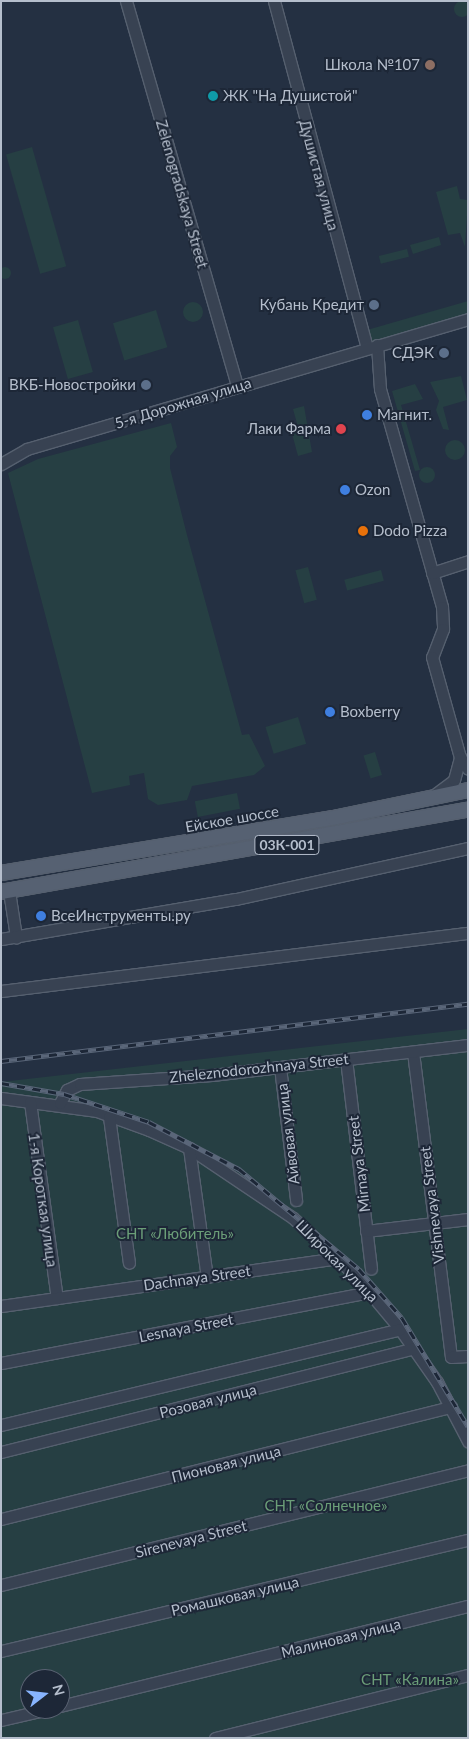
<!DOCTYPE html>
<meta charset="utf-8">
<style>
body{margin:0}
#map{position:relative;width:469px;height:1739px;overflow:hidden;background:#243042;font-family:Lato,sans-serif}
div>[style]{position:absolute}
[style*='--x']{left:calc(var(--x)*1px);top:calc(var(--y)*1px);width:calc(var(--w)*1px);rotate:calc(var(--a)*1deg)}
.green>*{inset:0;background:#263f43;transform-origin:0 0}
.round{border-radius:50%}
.roads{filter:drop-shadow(1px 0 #56606f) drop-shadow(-1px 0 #56606f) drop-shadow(0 1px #56606f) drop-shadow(0 -1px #56606f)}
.minor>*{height:11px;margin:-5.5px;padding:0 5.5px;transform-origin:5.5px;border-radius:5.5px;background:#384252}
.major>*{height:14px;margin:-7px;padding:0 7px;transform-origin:7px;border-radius:7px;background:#566172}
.rail>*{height:4.5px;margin-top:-2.25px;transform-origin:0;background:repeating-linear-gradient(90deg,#1d2737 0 8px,#5a6679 0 16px);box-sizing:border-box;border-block:1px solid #5a6679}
.dots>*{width:14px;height:14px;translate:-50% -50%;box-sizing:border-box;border:2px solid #1d2737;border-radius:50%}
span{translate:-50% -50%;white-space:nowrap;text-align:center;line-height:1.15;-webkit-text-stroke:4px #1d2737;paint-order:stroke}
.shield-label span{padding:1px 4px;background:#1d2737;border:1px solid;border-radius:4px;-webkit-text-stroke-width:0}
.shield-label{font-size:14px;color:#b5becc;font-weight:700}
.poi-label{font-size:15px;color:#b5becc}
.right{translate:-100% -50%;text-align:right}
.left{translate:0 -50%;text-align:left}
.street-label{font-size:15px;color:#b5becc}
.park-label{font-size:15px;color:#6b9e78}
.frame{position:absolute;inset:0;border:2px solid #b5becc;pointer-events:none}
.north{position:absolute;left:20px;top:1669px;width:50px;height:50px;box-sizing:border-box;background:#1d2737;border:1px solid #5a6373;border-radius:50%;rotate:74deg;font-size:14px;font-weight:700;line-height:20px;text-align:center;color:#b5becc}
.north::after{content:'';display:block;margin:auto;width:18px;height:22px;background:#88b4fe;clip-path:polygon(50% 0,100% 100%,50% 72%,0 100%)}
</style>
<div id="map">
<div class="green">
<div class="round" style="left:454px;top:1px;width:16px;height:16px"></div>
<div style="left:32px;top:147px;width:124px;height:27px;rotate:74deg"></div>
<div style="clip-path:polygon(457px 186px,460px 199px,468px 200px,465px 247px,460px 233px,448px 235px,436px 192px)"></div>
<div style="clip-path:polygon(439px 237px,441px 245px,413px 254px,410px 245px)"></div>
<div style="left:407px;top:249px;width:8px;height:29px;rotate:76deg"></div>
<div class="round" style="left:-1px;top:267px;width:12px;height:12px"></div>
<div style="clip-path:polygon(468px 301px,468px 316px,374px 342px,369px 340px,367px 330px)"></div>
<div class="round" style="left:183px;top:302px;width:20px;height:20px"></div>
<div style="left:156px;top:310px;width:39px;height:45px;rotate:73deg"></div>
<div style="left:78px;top:320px;width:54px;height:26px;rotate:74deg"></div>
<div style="clip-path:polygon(461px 376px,467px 400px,443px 407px,449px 430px,443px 429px,436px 410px,439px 401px,430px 382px)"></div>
<div style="clip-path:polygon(415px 384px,423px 399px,401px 405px,420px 470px,415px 471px,392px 391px)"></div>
<div style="clip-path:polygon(304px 406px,312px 452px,298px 456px,291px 430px,298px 427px,293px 409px)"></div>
<div style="clip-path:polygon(171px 423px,177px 447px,170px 456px,170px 468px,187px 535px,242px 735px,249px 734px,265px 766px,254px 775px,192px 786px,187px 800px,158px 805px,148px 799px,144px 773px,129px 776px,130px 785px,92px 793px,8px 473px,38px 459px)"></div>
<div class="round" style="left:445px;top:440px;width:20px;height:20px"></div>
<div class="round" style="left:419px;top:467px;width:16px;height:16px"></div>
<div style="left:308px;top:567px;width:34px;height:13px;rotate:75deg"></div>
<div style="left:381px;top:570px;width:11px;height:38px;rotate:75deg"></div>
<div style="left:298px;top:717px;width:28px;height:34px;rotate:73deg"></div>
<div style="left:375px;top:752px;width:24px;height:12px;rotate:73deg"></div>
<div style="left:237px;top:793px;width:16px;height:43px;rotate:79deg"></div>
<div style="clip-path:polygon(evenodd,468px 1029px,468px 1738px,1px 1738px,1px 1082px,468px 1029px,30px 1679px,60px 1679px,60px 1709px,30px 1709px,30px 1679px)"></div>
</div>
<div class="roads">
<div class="minor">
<div style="--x:126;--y:1;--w:401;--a:73.9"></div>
<div style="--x:274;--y:1;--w:359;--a:75"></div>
<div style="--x:377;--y:345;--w:44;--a:86.1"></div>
<div style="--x:380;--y:389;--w:227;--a:74.1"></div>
<div style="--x:442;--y:607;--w:22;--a:87"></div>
<div style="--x:443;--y:629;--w:30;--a:111"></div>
<div style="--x:432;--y:657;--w:104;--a:74.4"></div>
<div style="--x:460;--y:757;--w:14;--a:56"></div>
<div style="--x:1;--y:464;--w:30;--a:-30"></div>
<div style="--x:27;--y:449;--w:460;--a:-16.4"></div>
<div style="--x:432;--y:573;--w:38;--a:-18"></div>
<div style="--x:433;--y:796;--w:26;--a:-37"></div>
<div style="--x:454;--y:780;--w:24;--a:-75"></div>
<div style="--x:9;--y:891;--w:47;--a:81.3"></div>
<div style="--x:1;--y:939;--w:238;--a:-9.7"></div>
<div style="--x:236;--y:899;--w:238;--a:-12.4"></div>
<div style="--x:1;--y:991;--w:471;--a:-7.1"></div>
<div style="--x:413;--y:1052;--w:307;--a:82.9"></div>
<div style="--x:451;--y:1357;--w:17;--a:-3"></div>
<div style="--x:346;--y:1059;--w:211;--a:83.2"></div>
<div style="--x:280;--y:1067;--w:134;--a:83.1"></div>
<div style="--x:1;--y:1098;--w:97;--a:7.7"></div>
<div style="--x:97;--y:1111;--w:55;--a:20.1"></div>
<div style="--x:149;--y:1130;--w:44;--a:24.2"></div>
<div style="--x:189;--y:1148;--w:125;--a:33.9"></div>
<div style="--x:293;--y:1218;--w:86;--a:42.6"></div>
<div style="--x:356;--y:1276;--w:69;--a:50.3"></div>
<div style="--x:400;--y:1329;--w:65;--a:55.1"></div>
<div style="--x:437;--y:1382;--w:67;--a:62.3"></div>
<div style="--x:30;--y:1102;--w:198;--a:82.2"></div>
<div style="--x:60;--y:1103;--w:15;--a:-62"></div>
<div style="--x:67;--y:1090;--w:14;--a:-25"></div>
<div style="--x:80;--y:1084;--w:132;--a:-3.9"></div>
<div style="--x:212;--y:1075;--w:258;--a:-6.7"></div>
<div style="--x:109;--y:1117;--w:147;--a:82.2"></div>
<div style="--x:189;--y:1148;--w:130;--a:82.1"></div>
<div style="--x:366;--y:1231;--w:103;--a:-6.7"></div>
<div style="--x:1;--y:1306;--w:339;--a:-8.1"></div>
<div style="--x:1;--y:1363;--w:376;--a:-10.9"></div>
<div style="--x:1;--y:1425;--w:410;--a:-13.5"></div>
<div style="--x:1;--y:1452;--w:426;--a:-14.1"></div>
<div style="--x:1;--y:1519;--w:464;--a:-14"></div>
<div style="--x:1;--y:1585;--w:481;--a:-13.8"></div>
<div style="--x:1;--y:1651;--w:480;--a:-13.4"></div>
<div style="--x:60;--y:1706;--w:420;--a:-13.8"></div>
<div style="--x:1;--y:1720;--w:48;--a:-13.2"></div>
<div style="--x:215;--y:1738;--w:261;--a:-14"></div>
</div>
<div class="major">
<div style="--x:1;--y:873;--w:337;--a:-9.4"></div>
<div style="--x:333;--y:818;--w:138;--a:-11.7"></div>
<div style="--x:1;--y:892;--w:474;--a:-10"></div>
</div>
</div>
<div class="rail">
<div style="--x:1;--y:1061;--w:470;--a:-7"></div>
<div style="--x:1;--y:1083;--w:64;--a:9.9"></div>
<div style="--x:64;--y:1094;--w:89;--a:18.2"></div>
<div style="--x:149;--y:1122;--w:102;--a:27.6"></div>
<div style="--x:239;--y:1169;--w:156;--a:39.8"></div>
<div style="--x:359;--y:1269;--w:65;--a:48.7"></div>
<div style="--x:402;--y:1318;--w:127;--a:58.6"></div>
</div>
<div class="dots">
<div style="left:430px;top:65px;background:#8d6e63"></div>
<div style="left:213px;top:96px;background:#0f9aa8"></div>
<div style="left:374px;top:305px;background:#5c6f8a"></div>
<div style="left:444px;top:353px;background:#5c6f8a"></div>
<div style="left:146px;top:385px;background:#5c6f8a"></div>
<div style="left:367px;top:415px;background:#3f7fe0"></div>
<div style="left:341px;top:429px;background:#e0444e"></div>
<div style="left:345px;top:490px;background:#3f7fe0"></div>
<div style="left:363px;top:531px;background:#e8710a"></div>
<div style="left:330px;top:712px;background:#3f7fe0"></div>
<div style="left:41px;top:916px;background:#3f7fe0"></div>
</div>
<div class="shield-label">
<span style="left:287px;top:845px">03К-001</span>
</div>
<div class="poi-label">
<span class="right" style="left:420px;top:65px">Школа №107</span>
<span class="left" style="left:223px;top:96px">ЖК "На Душистой"</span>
<span class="right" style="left:364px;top:305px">Кубань Кредит</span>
<span class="right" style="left:434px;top:353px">СДЭК</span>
<span class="right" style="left:136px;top:385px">ВКБ-Новостройки</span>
<span class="left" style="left:377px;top:415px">Магнит.</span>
<span class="right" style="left:331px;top:429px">Лаки Фарма</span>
<span class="left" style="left:355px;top:490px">Ozon</span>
<span class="left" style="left:373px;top:531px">Dodo Pizza</span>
<span class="left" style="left:340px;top:712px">Boxberry</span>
<span class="left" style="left:51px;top:916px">ВсеИнструменты.ру</span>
</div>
<div class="street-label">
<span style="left:319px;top:175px;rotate:75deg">Душистая улица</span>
<span style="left:182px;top:194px;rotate:74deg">Zelenogradskaya Street</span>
<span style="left:183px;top:403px;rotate:-17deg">5-я Дорожная улица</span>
<span style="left:232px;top:819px;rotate:-10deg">Ейское шоссе</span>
<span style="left:259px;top:1068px;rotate:-6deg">Zheleznodorozhnaya Street</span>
<span style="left:288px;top:1134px;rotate:-97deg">Айвовая улица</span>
<span style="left:359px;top:1164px;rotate:-97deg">Mirnaya Street</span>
<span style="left:43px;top:1200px;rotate:82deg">1-я Короткая улица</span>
<span style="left:432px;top:1205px;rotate:-97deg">Vishnevaya Street</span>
<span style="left:337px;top:1261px;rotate:45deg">Широкая улица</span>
<span style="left:197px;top:1278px;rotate:-8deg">Dachnaya Street</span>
<span style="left:186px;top:1328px;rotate:-11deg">Lesnaya Street</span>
<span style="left:208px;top:1401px;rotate:-14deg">Розовая улица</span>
<span style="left:226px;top:1464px;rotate:-14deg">Пионовая улица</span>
<span style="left:191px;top:1539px;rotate:-14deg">Sirenevaya Street</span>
<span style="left:235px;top:1596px;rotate:-13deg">Ромашковая улица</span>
<span style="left:341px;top:1638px;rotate:-14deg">Малиновая улица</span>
</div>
<div class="park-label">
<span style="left:175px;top:1234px">СНТ «Любитель»</span>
<span style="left:326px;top:1506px">СНТ «Солнечное»</span>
<span style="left:410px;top:1680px">СНТ «Калина»</span>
</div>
<div class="frame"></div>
<div class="north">N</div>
</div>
